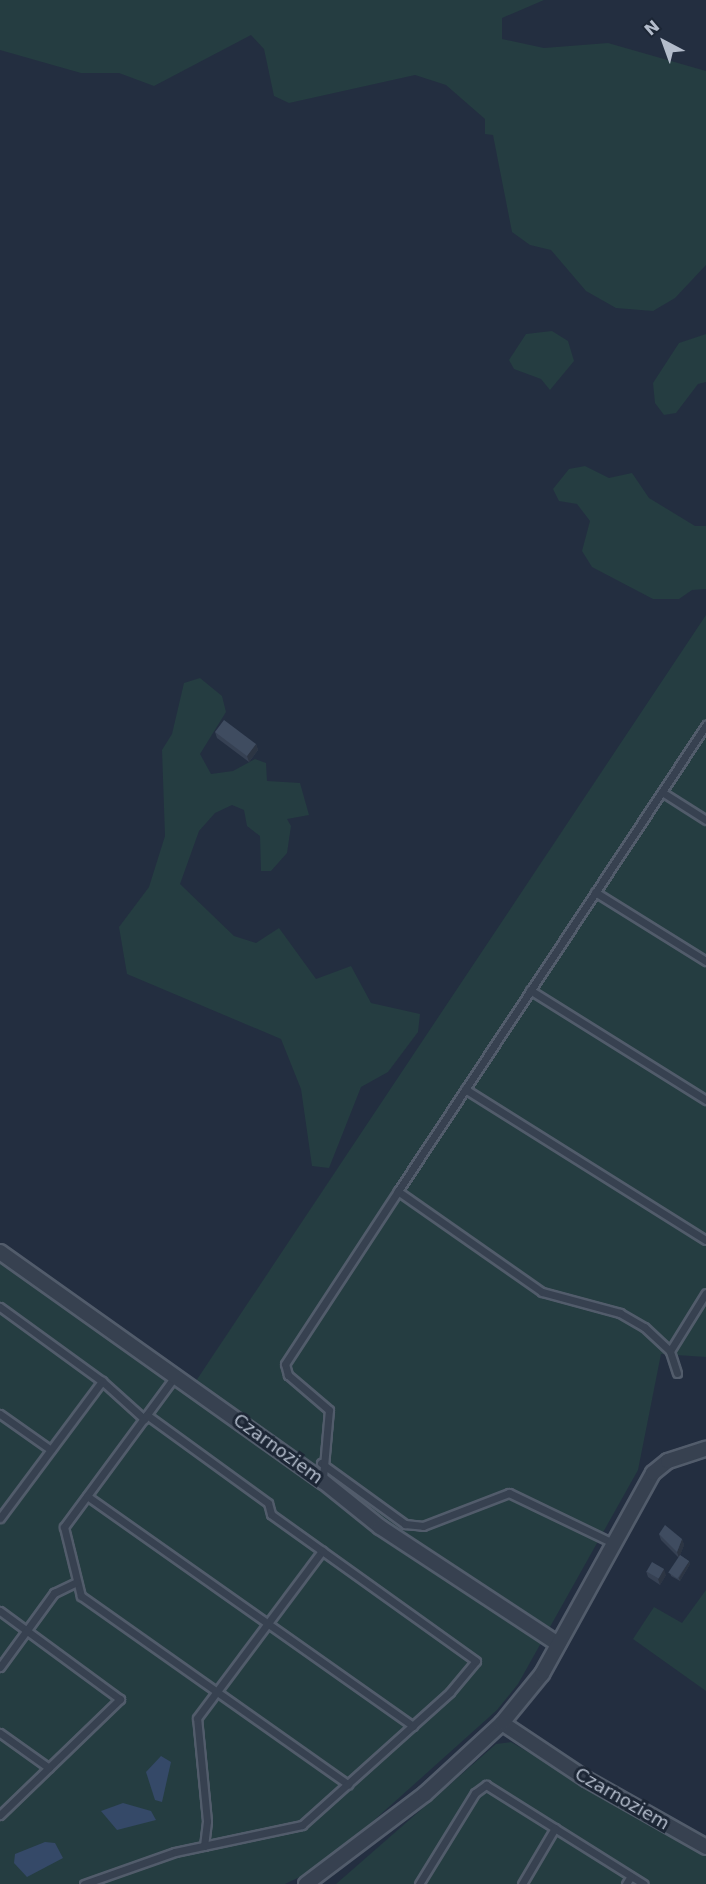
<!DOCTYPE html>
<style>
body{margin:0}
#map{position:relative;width:706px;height:1884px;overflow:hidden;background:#232e40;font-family:"DejaVu Sans",sans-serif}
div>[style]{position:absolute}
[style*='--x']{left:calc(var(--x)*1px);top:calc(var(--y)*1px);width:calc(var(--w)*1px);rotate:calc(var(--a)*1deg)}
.green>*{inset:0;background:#253d41}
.water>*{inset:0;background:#354968}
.roads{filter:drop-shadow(2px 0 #525c6b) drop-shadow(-2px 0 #525c6b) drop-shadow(0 2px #525c6b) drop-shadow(0 -2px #525c6b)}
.lane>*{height:7px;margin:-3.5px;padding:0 3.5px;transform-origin:3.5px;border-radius:3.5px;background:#374150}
.street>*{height:14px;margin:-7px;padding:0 7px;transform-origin:7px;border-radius:7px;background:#374150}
.wall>*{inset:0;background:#364153}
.shaded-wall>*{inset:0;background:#2c3543}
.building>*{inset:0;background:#3f4c60;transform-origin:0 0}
span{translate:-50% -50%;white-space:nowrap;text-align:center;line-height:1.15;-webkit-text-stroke:6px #1c2635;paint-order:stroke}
.street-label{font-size:18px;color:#b3bccb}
.north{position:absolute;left:634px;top:12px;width:60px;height:60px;-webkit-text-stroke:4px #1c2635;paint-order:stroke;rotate:319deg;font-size:16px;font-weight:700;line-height:24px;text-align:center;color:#b3bccb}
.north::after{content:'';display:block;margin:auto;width:21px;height:27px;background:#b3bccb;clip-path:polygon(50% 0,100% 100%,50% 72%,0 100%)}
</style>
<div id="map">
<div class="green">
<div style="clip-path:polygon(0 0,544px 0,502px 18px,502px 39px,544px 48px,608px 43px,706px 71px,706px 265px,675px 298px,653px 311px,616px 308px,586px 291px,551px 250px,530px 245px,512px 232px,493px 135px,485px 134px,485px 119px,446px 85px,415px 75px,289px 103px,274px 96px,264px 49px,251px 35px,154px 86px,119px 73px,81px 73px,0 50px)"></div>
<div style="clip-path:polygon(552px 331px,568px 341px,574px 361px,550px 390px,541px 379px,514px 369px,509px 360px,526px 334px)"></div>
<div style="clip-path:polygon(706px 334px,706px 382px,698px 384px,676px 413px,664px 415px,655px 403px,653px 383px,679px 343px)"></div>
<div style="clip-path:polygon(585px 466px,609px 478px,632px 473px,649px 498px,695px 526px,706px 526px,706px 589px,692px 590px,679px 599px,653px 599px,592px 567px,582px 551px,590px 521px,577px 504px,559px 501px,553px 489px,569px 469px)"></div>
<div style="clip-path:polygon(706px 615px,706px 1357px,661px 1354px,638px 1470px,518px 1684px,497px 1710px,323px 1866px,285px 1884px,0 1884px,0 1256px,190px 1390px)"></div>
<div style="clip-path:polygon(200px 678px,222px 696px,226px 712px,200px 754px,211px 774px,233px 771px,255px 759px,266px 763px,267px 781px,300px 783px,309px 815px,287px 819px,291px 826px,287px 853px,271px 871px,261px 871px,260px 836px,247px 826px,244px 810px,232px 805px,215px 813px,199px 831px,180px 884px,234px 936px,256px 943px,279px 928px,316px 979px,351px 966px,371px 1003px,420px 1014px,418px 1032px,388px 1072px,361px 1087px,329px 1168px,312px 1166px,301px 1089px,281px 1039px,127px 974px,119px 927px,149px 887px,165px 836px,162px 750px,172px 734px,184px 683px)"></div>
<div style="clip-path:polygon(706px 1590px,706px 1691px,633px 1639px,654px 1607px,682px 1623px)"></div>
<div style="clip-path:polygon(511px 1742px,706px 1855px,706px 1884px,336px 1884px,496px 1744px)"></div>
</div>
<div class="water">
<div style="clip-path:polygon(161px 1756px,171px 1762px,162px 1802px,155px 1800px,146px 1772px)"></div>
<div style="clip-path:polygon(123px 1803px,151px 1811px,156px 1820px,117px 1830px,101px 1811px)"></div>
<div style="clip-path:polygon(45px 1842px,55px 1843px,63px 1858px,27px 1877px,14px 1863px,15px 1854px)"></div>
</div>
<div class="roads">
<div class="lane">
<div style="--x:662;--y:792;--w:52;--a:32.5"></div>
<div style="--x:595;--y:892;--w:131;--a:31.9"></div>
<div style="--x:530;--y:990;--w:208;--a:32"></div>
<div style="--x:465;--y:1089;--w:284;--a:32.1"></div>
<div style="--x:0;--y:1307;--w:126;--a:36"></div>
<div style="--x:102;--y:1381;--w:57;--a:42.1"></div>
<div style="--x:670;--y:1351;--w:68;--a:-58.2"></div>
<div style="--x:677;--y:1373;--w:23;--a:-108"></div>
<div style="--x:670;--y:1351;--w:35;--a:-137"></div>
<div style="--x:644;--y:1327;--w:28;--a:-150"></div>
<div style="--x:620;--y:1313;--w:81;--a:-164.9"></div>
<div style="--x:542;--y:1292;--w:176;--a:-145"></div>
<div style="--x:398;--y:1191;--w:559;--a:-56.54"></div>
<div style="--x:176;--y:1375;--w:189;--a:126.4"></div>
<div style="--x:64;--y:1527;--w:71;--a:76.2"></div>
<div style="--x:81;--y:1596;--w:327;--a:35.2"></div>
<div style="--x:0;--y:1414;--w:62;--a:35.2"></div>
<div style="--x:321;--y:1463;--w:104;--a:36"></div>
<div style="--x:405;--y:1524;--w:18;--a:6"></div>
<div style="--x:423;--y:1526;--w:92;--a:-21"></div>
<div style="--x:509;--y:1493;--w:115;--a:25.7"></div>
<div style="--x:323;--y:1478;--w:68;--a:-85"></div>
<div style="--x:329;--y:1410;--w:54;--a:-139.5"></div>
<div style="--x:288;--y:1375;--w:11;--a:-105"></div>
<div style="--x:285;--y:1364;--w:207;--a:-56.8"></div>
<div style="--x:87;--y:1496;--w:399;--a:35.2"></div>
<div style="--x:0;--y:1518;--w:171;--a:-53.3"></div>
<div style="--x:0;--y:1611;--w:149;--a:36.3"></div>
<div style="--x:120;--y:1699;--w:167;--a:136"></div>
<div style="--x:0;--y:1667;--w:92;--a:-53.9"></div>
<div style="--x:54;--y:1593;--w:25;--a:-26"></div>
<div style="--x:0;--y:1733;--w:60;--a:35.5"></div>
<div style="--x:204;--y:1846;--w:25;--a:-83"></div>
<div style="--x:207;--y:1821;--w:103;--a:-95.5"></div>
<div style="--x:197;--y:1718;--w:209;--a:-53.2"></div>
<div style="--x:84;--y:1884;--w:96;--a:-19.4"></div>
<div style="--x:175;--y:1852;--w:130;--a:-12"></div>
<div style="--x:302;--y:1825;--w:199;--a:-41.9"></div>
<div style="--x:450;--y:1692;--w:40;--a:-50"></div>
<div style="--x:476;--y:1661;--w:252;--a:-144.4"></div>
<div style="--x:271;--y:1514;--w:11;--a:-105"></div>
<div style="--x:268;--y:1503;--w:150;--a:-144"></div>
<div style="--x:419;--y:1884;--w:107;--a:-58.4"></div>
<div style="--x:475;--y:1793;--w:14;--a:-36"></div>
<div style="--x:486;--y:1785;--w:186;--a:32.1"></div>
<div style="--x:522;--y:1884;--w:65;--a:-59.5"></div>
<div style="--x:626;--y:1884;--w:9;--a:-58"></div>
</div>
<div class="street">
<div style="--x:0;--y:1252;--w:397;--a:35.4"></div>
<div style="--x:324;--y:1482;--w:72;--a:38.8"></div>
<div style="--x:380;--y:1527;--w:213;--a:33.3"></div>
<div style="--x:502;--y:1723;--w:101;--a:33.7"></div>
<div style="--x:586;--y:1779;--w:138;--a:29.5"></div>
<div style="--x:306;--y:1884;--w:149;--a:-37.1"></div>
<div style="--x:425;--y:1794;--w:105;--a:-42.7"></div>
<div style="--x:502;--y:1723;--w:63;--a:-50.8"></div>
<div style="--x:542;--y:1674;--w:230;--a:-61.1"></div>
<div style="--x:653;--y:1473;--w:19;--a:-39"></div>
<div style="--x:668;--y:1461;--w:40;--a:-18"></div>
</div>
</div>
<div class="wall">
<div style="clip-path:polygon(215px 732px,256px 744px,258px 750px,249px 762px,217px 738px)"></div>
<div style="clip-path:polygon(659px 1534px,682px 1539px,684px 1545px,680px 1555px,689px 1561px,690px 1564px,680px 1581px,671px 1576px,670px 1573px,679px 1558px,661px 1540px)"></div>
<div style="clip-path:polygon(646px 1571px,666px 1575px,660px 1585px,648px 1577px)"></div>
</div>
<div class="shaded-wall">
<div style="clip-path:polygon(256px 744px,258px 750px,249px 762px,247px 756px)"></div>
<div style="clip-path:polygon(682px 1539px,684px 1545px,679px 1558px,677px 1552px)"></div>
<div style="clip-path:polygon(689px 1561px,690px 1564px,680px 1581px,679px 1578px)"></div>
<div style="clip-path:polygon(664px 1569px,666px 1575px,660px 1585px,658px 1579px)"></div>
</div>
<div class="building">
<div style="left:224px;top:720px;width:40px;height:15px;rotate:37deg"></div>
<div style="clip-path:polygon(665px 1525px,682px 1539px,677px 1552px,659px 1534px)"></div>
<div style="left:680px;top:1555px;width:11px;height:21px;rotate:34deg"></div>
<div style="left:652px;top:1562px;width:14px;height:11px;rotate:30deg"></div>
</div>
<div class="street-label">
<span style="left:278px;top:1449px;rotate:36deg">Czarnoziem</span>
<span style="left:622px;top:1799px;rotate:30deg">Czarnoziem</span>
</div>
<div class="north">N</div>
</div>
